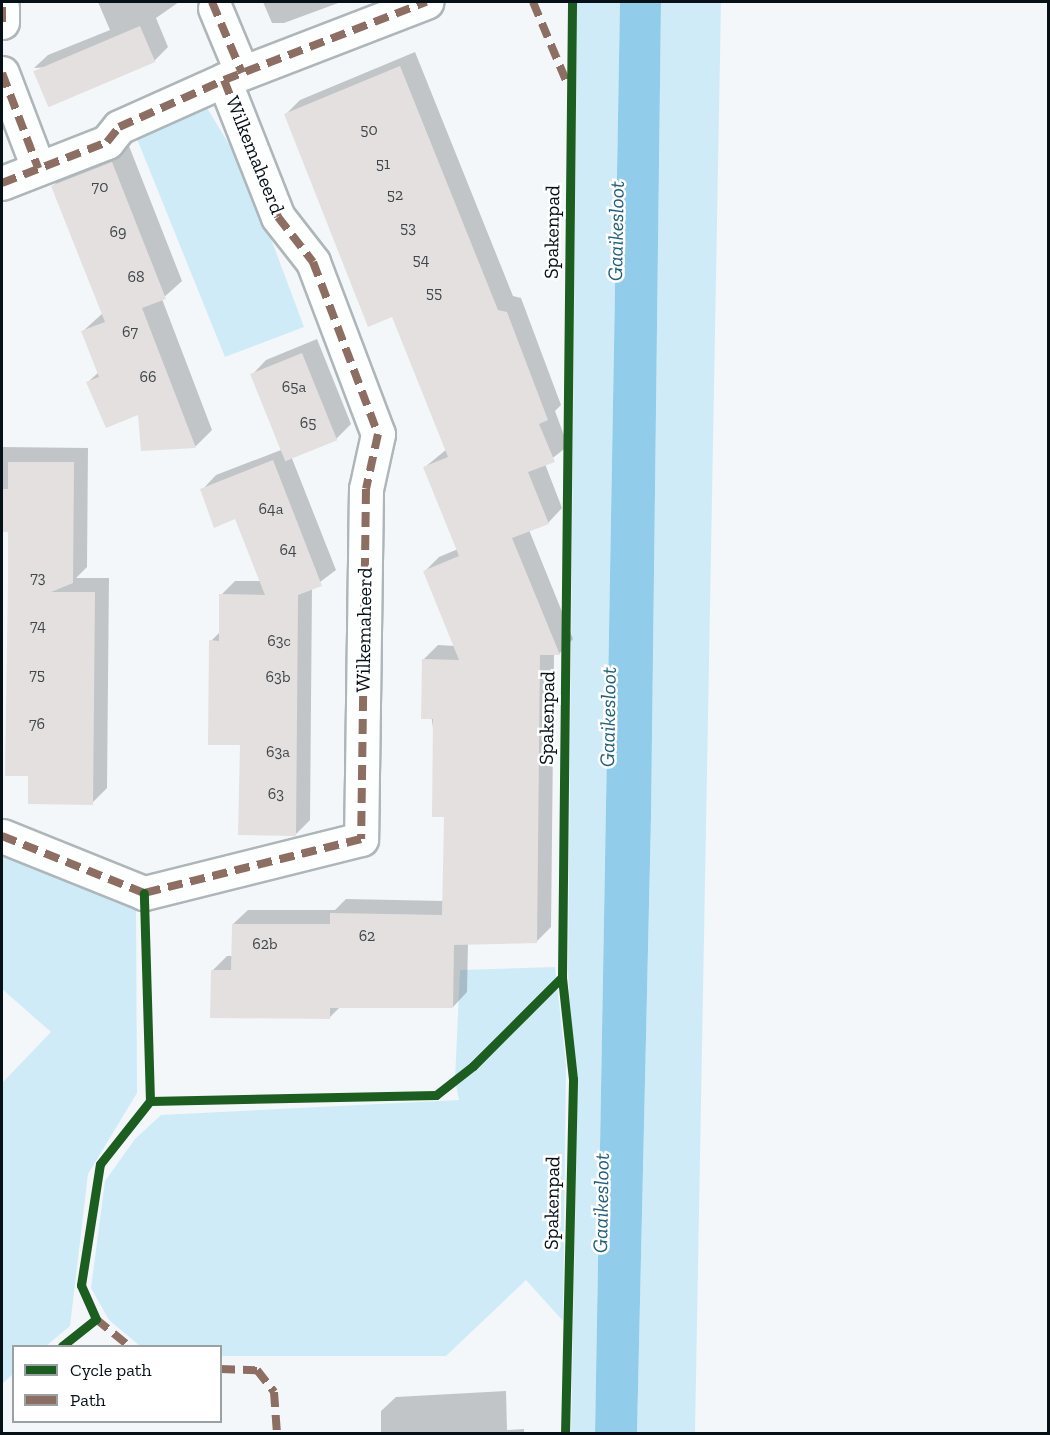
<!DOCTYPE html>
<style>
body{margin:0}
#map{position:relative;width:1050px;height:1435px;overflow:hidden;background:#f3f7f9;font-family:"Zilla Slab",serif}
div>[style]{position:absolute}
[style*='--x']{left:calc(var(--x)*1px);top:calc(var(--y)*1px);width:calc(var(--w)*1px);rotate:calc(var(--a)*1deg)}
.green>*{inset:0;background:#d0ebf8}
.water>*{inset:0;background:#91cdea}
.shadow>*{inset:0;background:#0003}
.building>*{inset:0;background:#e5e0e0;transform-origin:0 0}
.roads{filter:drop-shadow(2px 0 #aeb6ba) drop-shadow(-2px 0 #aeb6ba) drop-shadow(0 2px #aeb6ba) drop-shadow(0 -2px #aeb6ba)}
.minor>*{height:33px;margin:-16.5px;padding:0 16.5px;transform-origin:16.5px;border-radius:16.5px;background:#fdfefe}
.quiet>*{height:8px;margin-top:-4px;transform-origin:0;background:repeating-linear-gradient(90deg,#8d6e63 0 15px,transparent 0 23px)}
.cycleway>*{height:9px;margin:-4.5px;padding:0 4.5px;transform-origin:4.5px;border-radius:4.5px;background:#1b5e20}
span{translate:-50% -50%;white-space:nowrap;text-align:center;line-height:1.15;-webkit-text-stroke:5px #fff;paint-order:stroke}
.number-label{font-size:16px;color:#40474b}
.number-label span{-webkit-text-stroke-width:0}
.street-label{font-size:20px;color:#061117}
.water-label{font-size:21px;color:#1f5f7b;font-style:italic}
.frame{position:absolute;inset:0;border:3px solid #061117;pointer-events:none}
.legend{position:absolute;left:12px;top:1345px;width:210px;height:78px;box-sizing:border-box;background:#fff;border:2px solid #9ba0a2;margin:0;padding:8px 10px;list-style:none;font-size:18px;color:#061117}
.legend li{display:flex;align-items:center;gap:12px;height:30px}
.legend b{width:30px;border:2px solid #9ba0a2}
</style>
<div id="map">
<div class="green">
<div style="clip-path:polygon(577px 2px,620px 2px,595px 1433px,571px 1434px,577px 1122px,568px 971px)"></div>
<div style="clip-path:polygon(661px 2px,721px 2px,695px 1433px,637px 1434px,651px 817px)"></div>
<div style="clip-path:polygon(207px 108px,246px 172px,304px 327px,225px 357px,135px 134px)"></div>
<div style="clip-path:polygon(2px 849px,136px 903px,137px 1093px,88px 1174px,70px 1326px,46px 1346px,14px 1346px,13px 1374px,2px 1384px,2px 1083px,51px 1032px,2px 989px)"></div>
<div style="clip-path:polygon(555px 967px,566px 1065px,563px 1321px,526px 1280px,446px 1356px,221px 1356px,220px 1346px,140px 1346px,109px 1320px,91px 1288px,105px 1181px,135px 1139px,161px 1115px,459px 1100px,455px 1080px,460px 970px)"></div>
</div>
<div class="water">
<div style="clip-path:polygon(620px 2px,661px 2px,651px 817px,637px 1433px,595px 1434px)"></div>
</div>
<div class="shadow">
<div style="clip-path:polygon(98px 2px,179px 2px,156px 18px,168px 47px,154px 61px,34px 68px,48px 55px,110px 30px)"></div>
<div style="clip-path:polygon(263px 2px,341px 2px,284px 23px,272px 23px)"></div>
<div style="clip-path:polygon(415px 52px,513px 296px,521px 298px,561px 405px,555px 411px,568px 446px,545px 464px,562px 508px,548px 523px,529px 530px,573px 639px,559px 654px,554px 654px,551px 927px,537px 941px,468px 943px,467px 992px,453px 1007px,341px 1006px,329px 1018px,212px 971px,227px 956px,233px 956px,233px 924px,248px 910px,335px 910px,346px 899px,444px 901px,446px 816px,423px 660px,438px 645px,455px 646px,425px 571px,439px 557px,458px 549px,425px 467px,447px 449px,393px 316px,286px 114px,300px 100px)"></div>
<div style="clip-path:polygon(129px 146px,182px 281px,162px 299px,212px 430px,196px 446px,142px 450px,139px 413px,88px 382px,99px 372px,83px 331px,103px 313px,53px 186px,70px 169px)"></div>
<div style="clip-path:polygon(317px 339px,351px 424px,336px 439px,291px 456px,336px 570px,312px 588px,310px 820px,296px 834px,241px 743px,211px 641px,221px 631px,221px 595px,235px 581px,261px 581px,236px 517px,202px 490px,216px 475px,281px 450px,252px 375px,266px 360px)"></div>
<div style="clip-path:polygon(2px 447px,88px 448px,87px 567px,76px 578px,109px 578px,107px 788px,92px 803px,30px 774px,9px 531px,2px 531px)"></div>
<div style="clip-path:polygon(506px 1391px,507px 1430px,524px 1429px,524px 1434px,381px 1434px,381px 1411px,396px 1397px)"></div>
</div>
<div class="building">
<div style="left:140px;top:26px;width:39px;height:116px;rotate:67deg"></div>
<div style="clip-path:polygon(400px 66px,498px 310px,507px 312px,548px 420px,539px 424px,555px 462px,528px 472px,549px 524px,512px 538px,560px 655px,540px 655px,537px 943px,454px 945px,453px 1008px,330px 1008px,330px 1019px,210px 1018px,211px 970px,231px 970px,232px 924px,330px 924px,330px 913px,442px 915px,444px 817px,432px 817px,433px 719px,421px 719px,422px 659px,459px 660px,423px 571px,459px 556px,423px 467px,448px 457px,392px 317px,368px 327px,284px 114px)"></div>
<div style="clip-path:polygon(112px 162px,166px 299px,142px 308px,196px 448px,141px 451px,138px 415px,106px 428px,86px 382px,99px 377px,81px 331px,105px 322px,51px 186px)"></div>
<div style="left:302px;top:353px;width:94px;height:56px;rotate:68deg"></div>
<div style="clip-path:polygon(273px 460px,322px 586px,298px 595px,296px 836px,238px 835px,240px 745px,208px 745px,209px 640px,219px 641px,219px 594px,265px 595px,235px 519px,214px 528px,200px 489px)"></div>
<div style="clip-path:polygon(8px 462px,74px 462px,73px 583px,51px 592px,95px 592px,93px 805px,28px 804px,28px 776px,5px 776px,8px 581px,8px 532px,2px 532px,2px 489px,8px 489px)"></div>
</div>
<div class="roads">
<div class="minor">
<div style="--x:2;--y:7;--w:15;--a:90"></div>
<div style="--x:215;--y:8;--w:70;--a:67.4"></div>
<div style="--x:2;--y:73;--w:102;--a:69.2"></div>
<div style="--x:224;--y:80;--w:217;--a:-21.1"></div>
<div style="--x:2;--y:183;--w:113;--a:-21.3"></div>
<div style="--x:107;--y:142;--w:19;--a:-51"></div>
<div style="--x:119;--y:127;--w:115;--a:-24.1"></div>
<div style="--x:224;--y:80;--w:147;--a:68.5"></div>
<div style="--x:278;--y:217;--w:57;--a:52.1"></div>
<div style="--x:313;--y:262;--w:184;--a:69.3"></div>
<div style="--x:378;--y:434;--w:56;--a:102.3"></div>
<div style="--x:366;--y:489;--w:350;--a:90.8"></div>
<div style="--x:361;--y:839;--w:224;--a:166"></div>
<div style="--x:144;--y:893;--w:153;--a:-158.1"></div>
</div>
</div>
<div class="quiet">
<div style="--x:212;--y:2;--w:77;--a:67.1"></div>
<div style="--x:533;--y:2;--w:88;--a:67.2"></div>
<div style="--x:2;--y:7;--w:15;--a:90"></div>
<div style="--x:2;--y:73;--w:102;--a:69.2"></div>
<div style="--x:224;--y:80;--w:217;--a:-21.1"></div>
<div style="--x:2;--y:183;--w:113;--a:-21.3"></div>
<div style="--x:107;--y:142;--w:19;--a:-51"></div>
<div style="--x:119;--y:127;--w:115;--a:-24.1"></div>
<div style="--x:224;--y:80;--w:147;--a:68.5"></div>
<div style="--x:278;--y:217;--w:57;--a:52.1"></div>
<div style="--x:313;--y:262;--w:184;--a:69.3"></div>
<div style="--x:378;--y:434;--w:56;--a:102.3"></div>
<div style="--x:366;--y:489;--w:350;--a:90.8"></div>
<div style="--x:361;--y:839;--w:224;--a:166"></div>
<div style="--x:144;--y:893;--w:153;--a:-158.1"></div>
<div style="--x:96;--y:1319;--w:43;--a:39.3"></div>
<div style="--x:220;--y:1369;--w:37;--a:2"></div>
<div style="--x:257;--y:1370;--w:28;--a:52"></div>
<div style="--x:274;--y:1392;--w:42;--a:85.9"></div>
</div>
<div class="cycleway">
<div style="--x:150;--y:1101;--w:286;--a:-1.2"></div>
<div style="--x:436;--y:1095;--w:47;--a:-38.1"></div>
<div style="--x:473;--y:1066;--w:126;--a:-45"></div>
<div style="--x:62;--y:1346;--w:43;--a:-38.5"></div>
<div style="--x:96;--y:1319;--w:37;--a:-114"></div>
<div style="--x:81;--y:1285;--w:122;--a:-81.1"></div>
<div style="--x:100;--y:1164;--w:80;--a:-51.6"></div>
<div style="--x:150;--y:1101;--w:208;--a:-91.7"></div>
<div style="--x:565;--y:1434;--w:355;--a:-88.7"></div>
<div style="--x:573;--y:1079;--w:103;--a:-96.2"></div>
<div style="--x:562;--y:977;--w:975;--a:-89.41"></div>
</div>
<div class="number-label">
<span style="left:369px;top:130px">50</span>
<span style="left:383px;top:164px">51</span>
<span style="left:100px;top:187px">70</span>
<span style="left:395px;top:195px">52</span>
<span style="left:408px;top:228px">53</span>
<span style="left:118px;top:232px">69</span>
<span style="left:421px;top:260px">54</span>
<span style="left:136px;top:277px">68</span>
<span style="left:434px;top:293px">55</span>
<span style="left:130px;top:332px">67</span>
<span style="left:148px;top:377px">66</span>
<span style="left:294px;top:387px">65a</span>
<span style="left:308px;top:423px">65</span>
<span style="left:271px;top:509px">64a</span>
<span style="left:288px;top:550px">64</span>
<span style="left:38px;top:578px">73</span>
<span style="left:38px;top:626px">74</span>
<span style="left:279px;top:641px">63c</span>
<span style="left:37px;top:675px">75</span>
<span style="left:278px;top:677px">63b</span>
<span style="left:37px;top:724px">76</span>
<span style="left:278px;top:752px">63a</span>
<span style="left:276px;top:794px">63</span>
<span style="left:367px;top:936px">62</span>
<span style="left:265px;top:944px">62b</span>
</div>
<div class="street-label">
<span style="left:255px;top:155px;rotate:68deg">Wilkemaheerd</span>
<span style="left:552px;top:232px;rotate:-89deg">Spakenpad</span>
<span style="left:364px;top:630px;rotate:-89deg">Wilkemaheerd</span>
<span style="left:547px;top:718px;rotate:-89deg">Spakenpad</span>
<span style="left:552px;top:1203px;rotate:-89deg">Spakenpad</span>
</div>
<div class="water-label">
<span style="left:616px;top:231px;rotate:-89deg">Gaaikesloot</span>
<span style="left:608px;top:717px;rotate:-89deg">Gaaikesloot</span>
<span style="left:601px;top:1203px;rotate:-89deg">Gaaikesloot</span>
</div>
<div class="frame"></div>
<ul class="legend">
<li><b style="height:8px;background:#1b5e20"></b>Cycle path</li>
<li><b style="height:8px;background:#8d6e63"></b>Path</li>
</ul>
</div>
